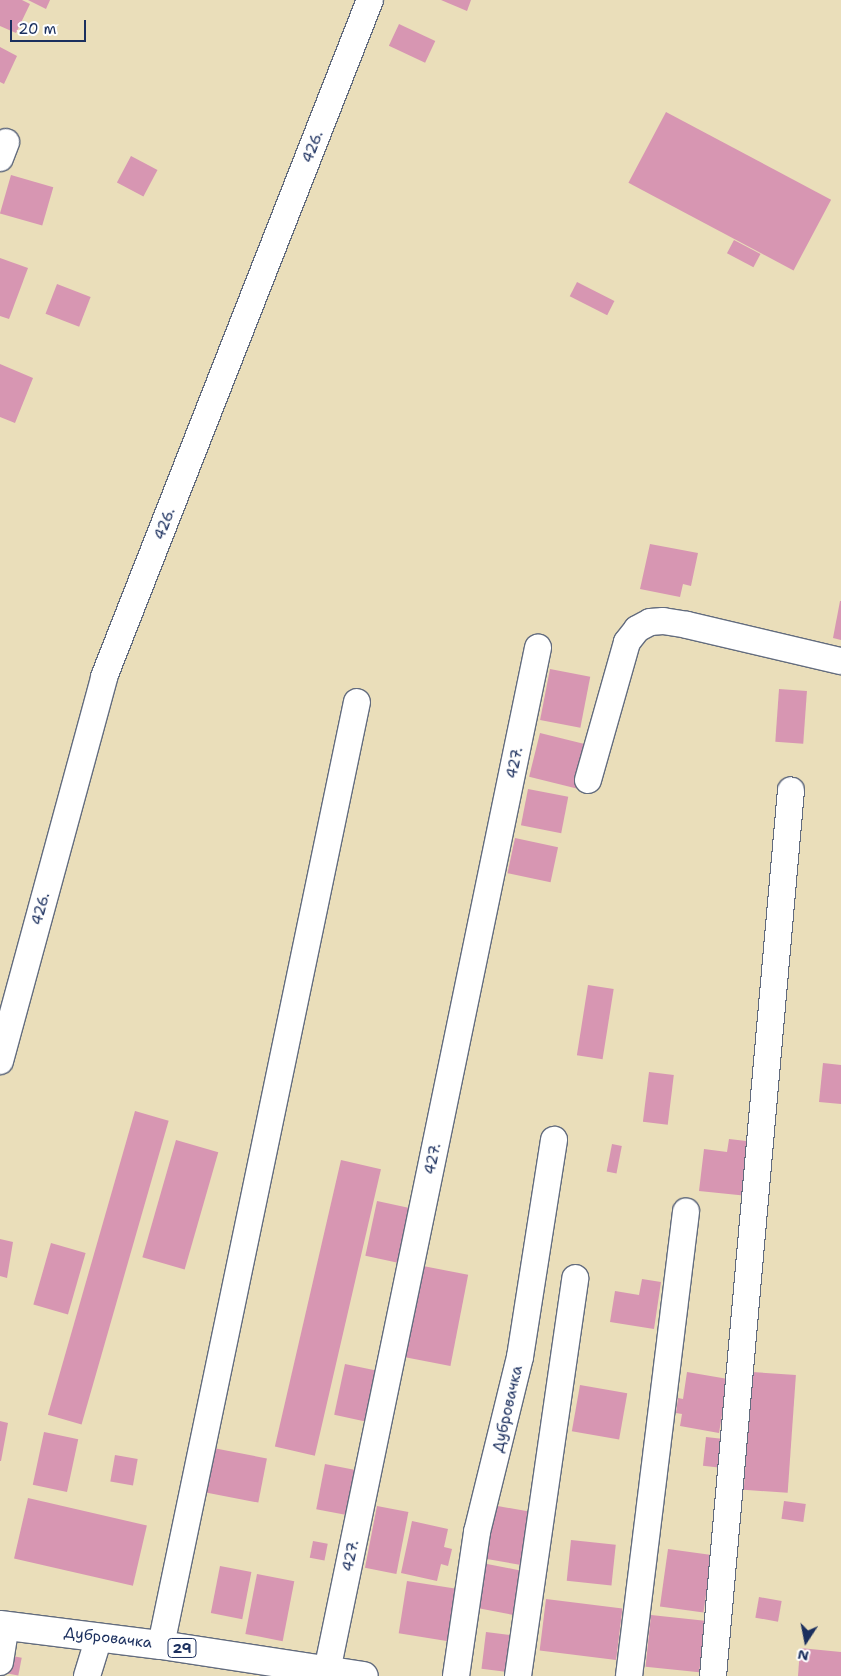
<!DOCTYPE html>
<meta charset="utf-8">
<style>
body{margin:0}
#map{position:relative;width:841px;height:1676px;overflow:hidden;background:#eadeba;font-family:"Shantell Sans",sans-serif}
div>[style]{position:absolute}
[style*='--x']{left:calc(var(--x)*1px);top:calc(var(--y)*1px);width:calc(var(--w)*1px);rotate:calc(var(--a)*1deg)}
.building>*{inset:0;background:#d796b2;transform-origin:0 0}
.roads{filter:drop-shadow(1px 0 #636c7e) drop-shadow(-1px 0 #636c7e) drop-shadow(0 1px #636c7e) drop-shadow(0 -1px #636c7e)}
.minor>*{height:26px;margin:-13px;padding:0 13px;transform-origin:13px;border-radius:13px;background:#fff}
.major>*{height:28px;margin:-14px;padding:0 14px;transform-origin:14px;border-radius:14px;background:#fff}
span{translate:-50% -50%;white-space:nowrap;text-align:center;line-height:1.15;-webkit-text-stroke:4px #fff;paint-order:stroke}
.shield-label span{padding:1px 4px;background:#fff;border:1px solid;border-radius:4px;-webkit-text-stroke-width:0}
.shield-label{font-size:14px;color:#1b2f5e;font-weight:700}
.street-label{font-size:15px;color:#1b2f5e}
.north{position:absolute;left:781px;top:1616px;width:50px;height:50px;-webkit-text-stroke:4px #fff;paint-order:stroke;rotate:191deg;font-size:14px;font-weight:700;line-height:20px;text-align:center;color:#1b2f5e}
.north::after{content:'';display:block;margin:auto;width:18px;height:22px;background:#1b2f5e;clip-path:polygon(50% 0,100% 100%,50% 72%,0 100%)}
.scale{position:absolute;left:10px;top:20px;width:76px;height:22px;box-sizing:border-box;border:2px solid #1b2f5e;border-top:0;padding-left:6px;font-size:15px;line-height:18px;white-space:nowrap;color:#1b2f5e;-webkit-text-stroke:4px #fff;paint-order:stroke}
</style>
<div id="map">
<div class="building">
<div style="clip-path:polygon(0 0,22px 0,30px 4px,16px 33px,0 26px)"></div>
<div style="clip-path:polygon(28px 0,50px 0,46px 9px)"></div>
<div style="clip-path:polygon(441px 0,471px 0,467px 11px)"></div>
<div style="left:399px;top:24px;width:40px;height:24px;rotate:25deg"></div>
<div style="clip-path:polygon(0 47px,17px 56px,4px 84px,0 82px)"></div>
<div style="left:666px;top:112px;width:187px;height:80px;rotate:28deg"></div>
<div style="left:131px;top:156px;width:30px;height:30px;rotate:28deg"></div>
<div style="left:11px;top:175px;width:44px;height:40px;rotate:16deg"></div>
<div style="left:734px;top:240px;width:30px;height:15px;rotate:28deg"></div>
<div style="clip-path:polygon(0 258px,28px 268px,9px 319px,0 316px)"></div>
<div style="left:577px;top:282px;width:42px;height:16px;rotate:27deg"></div>
<div style="left:57px;top:284px;width:36px;height:32px;rotate:21deg"></div>
<div style="clip-path:polygon(0 364px,33px 378px,15px 423px,0 417px)"></div>
<div style="clip-path:polygon(650px 544px,698px 553px,691px 586px,683px 584px,680px 597px,640px 589px)"></div>
<div style="clip-path:polygon(840px 601px,841px 601px,841px 640px,833px 638px)"></div>
<div style="left:550px;top:669px;width:41px;height:52px;rotate:11deg"></div>
<div style="left:779px;top:689px;width:28px;height:53px;rotate:4deg"></div>
<div style="left:540px;top:733px;width:49px;height:45px;rotate:14deg"></div>
<div style="left:528px;top:789px;width:41px;height:37px;rotate:11deg"></div>
<div style="left:515px;top:838px;width:44px;height:36px;rotate:12deg"></div>
<div style="left:588px;top:985px;width:26px;height:71px;rotate:9deg"></div>
<div style="clip-path:polygon(823px 1063px,841px 1065px,841px 1104px,819px 1102px)"></div>
<div style="left:649px;top:1072px;width:25px;height:50px;rotate:7deg"></div>
<div style="left:135px;top:1111px;width:35px;height:316px;rotate:16deg"></div>
<div style="clip-path:polygon(729px 1139px,755px 1142px,748px 1196px,699px 1191px,704px 1149px,727px 1152px)"></div>
<div style="left:176px;top:1140px;width:44px;height:122px;rotate:16deg"></div>
<div style="left:612px;top:1144px;width:10px;height:28px;rotate:11deg"></div>
<div style="left:341px;top:1160px;width:41px;height:294px;rotate:13deg"></div>
<div style="left:377px;top:1201px;width:38px;height:56px;rotate:12deg"></div>
<div style="clip-path:polygon(0 1239px,13px 1242px,7px 1278px,0 1276px)"></div>
<div style="left:51px;top:1243px;width:36px;height:64px;rotate:16deg"></div>
<div style="left:423px;top:1266px;width:46px;height:93px;rotate:11deg"></div>
<div style="clip-path:polygon(642px 1279px,661px 1282px,654px 1329px,610px 1322px,615px 1291px,639px 1295px)"></div>
<div style="left:345px;top:1364px;width:33px;height:52px;rotate:12deg"></div>
<div style="clip-path:polygon(687px 1372px,728px 1379px,719px 1433px,680px 1426px,682px 1414px,676px 1413px,678px 1398px,683px 1399px)"></div>
<div style="left:752px;top:1372px;width:44px;height:118px;rotate:4deg"></div>
<div style="left:580px;top:1385px;width:48px;height:47px;rotate:10deg"></div>
<div style="clip-path:polygon(0 1421px,8px 1423px,1px 1461px,0 1461px)"></div>
<div style="left:44px;top:1432px;width:35px;height:54px;rotate:12deg"></div>
<div style="left:706px;top:1437px;width:18px;height:29px;rotate:6deg"></div>
<div style="left:208px;top:1447px;width:60px;height:45px;rotate:11deg"></div>
<div style="left:115px;top:1455px;width:23px;height:27px;rotate:10deg"></div>
<div style="left:325px;top:1464px;width:31px;height:46px;rotate:11deg"></div>
<div style="left:28px;top:1498px;width:122px;height:62px;rotate:13deg"></div>
<div style="left:784px;top:1501px;width:22px;height:18px;rotate:8deg"></div>
<div style="left:492px;top:1505px;width:42px;height:54px;rotate:10deg"></div>
<div style="left:377px;top:1506px;width:32px;height:63px;rotate:11deg"></div>
<div style="clip-path:polygon(412px 1521px,448px 1529px,444px 1547px,452px 1549px,448px 1566px,441px 1564px,437px 1581px,401px 1573px)"></div>
<div style="left:571px;top:1540px;width:45px;height:41px;rotate:6deg"></div>
<div style="left:313px;top:1541px;width:15px;height:17px;rotate:11deg"></div>
<div style="left:668px;top:1549px;width:44px;height:58px;rotate:8deg"></div>
<div style="left:482px;top:1563px;width:44px;height:45px;rotate:11deg"></div>
<div style="left:220px;top:1566px;width:32px;height:48px;rotate:11deg"></div>
<div style="left:257px;top:1574px;width:38px;height:61px;rotate:11deg"></div>
<div style="left:407px;top:1581px;width:50px;height:53px;rotate:9deg"></div>
<div style="left:759px;top:1597px;width:23px;height:21px;rotate:10deg"></div>
<div style="left:546px;top:1599px;width:77px;height:52px;rotate:7deg"></div>
<div style="left:651px;top:1615px;width:54px;height:52px;rotate:6deg"></div>
<div style="left:486px;top:1632px;width:24px;height:37px;rotate:7deg"></div>
<div style="clip-path:polygon(800px 1648px,841px 1652px,841px 1676px,798px 1676px)"></div>
<div style="left:7px;top:1655px;width:15px;height:18px;rotate:11deg"></div>
</div>
<div class="roads">
<div class="minor">
<div style="--x:0;--y:158;--w:17;--a:-69"></div>
<div style="--x:588;--y:780;--w:143;--a:-74.2"></div>
<div style="--x:627;--y:642;--w:16;--a:-52"></div>
<div style="--x:637;--y:629;--w:15;--a:-28"></div>
<div style="--x:650;--y:622;--w:13;--a:-4"></div>
<div style="--x:663;--y:621;--w:24;--a:9"></div>
<div style="--x:687;--y:625;--w:158;--a:13.2"></div>
<div style="--x:0;--y:1061;--w:398;--a:-74.8"></div>
<div style="--x:104;--y:677;--w:727;--a:-68.55"></div>
<div style="--x:161;--y:1645;--w:963;--a:-78.26"></div>
<div style="--x:0;--y:1662;--w:37;--a:-81"></div>
<div style="--x:327;--y:1671;--w:1045;--a:-78.35"></div>
<div style="--x:87;--y:1676;--w:41;--a:-72.9"></div>
<div style="--x:456;--y:1676;--w:146;--a:-81.7"></div>
<div style="--x:477;--y:1532;--w:180;--a:-76.2"></div>
<div style="--x:520;--y:1357;--w:220;--a:-81.1"></div>
<div style="--x:518;--y:1676;--w:402;--a:-81.8"></div>
<div style="--x:629;--y:1676;--w:468;--a:-83"></div>
<div style="--x:713;--y:1676;--w:889;--a:-84.97"></div>
</div>
<div class="major">
<div style="--x:0;--y:1625;--w:162;--a:7.1"></div>
<div style="--x:161;--y:1645;--w:205;--a:8.7"></div>
</div>
</div>
<div class="shield-label">
<span style="left:182px;top:1648px">29</span>
</div>
<div class="street-label">
<span style="left:313px;top:147px;rotate:-69deg">426.</span>
<span style="left:165px;top:524px;rotate:-69deg">426.</span>
<span style="left:515px;top:763px;rotate:-78deg">427.</span>
<span style="left:41px;top:909px;rotate:-75deg">426.</span>
<span style="left:433px;top:1159px;rotate:-78deg">427.</span>
<span style="left:508px;top:1409px;rotate:-77deg">Дубровачка</span>
<span style="left:351px;top:1556px;rotate:-78deg">427.</span>
<span style="left:108px;top:1638px;rotate:7deg">Дубровачка</span>
</div>
<div class="north">N</div>
<div class="scale">20 m</div>
</div>
